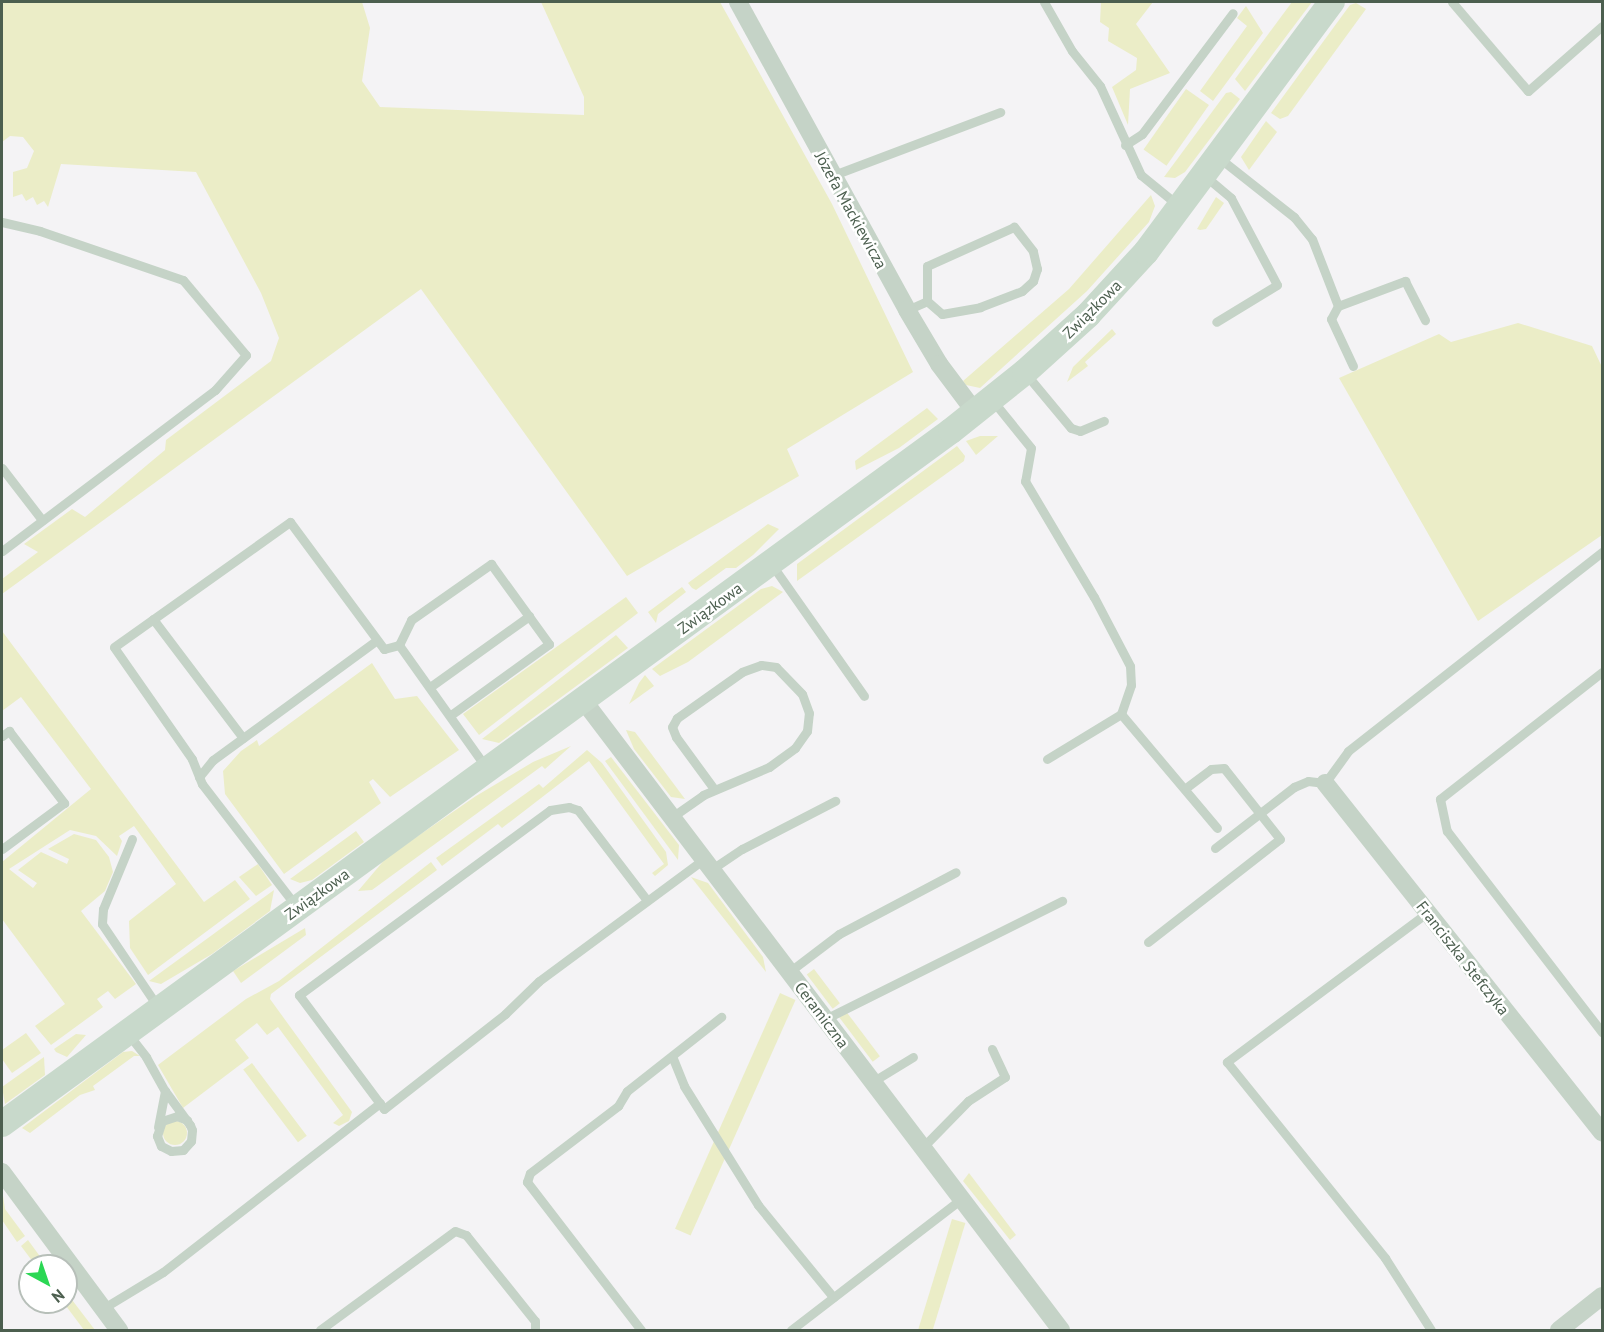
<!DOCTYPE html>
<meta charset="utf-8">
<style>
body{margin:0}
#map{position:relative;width:1604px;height:1332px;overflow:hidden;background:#f4f3f5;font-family:"PT Sans",sans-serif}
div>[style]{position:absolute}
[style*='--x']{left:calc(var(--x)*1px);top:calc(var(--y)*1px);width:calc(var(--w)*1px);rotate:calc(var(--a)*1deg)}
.green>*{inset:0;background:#ebedc7;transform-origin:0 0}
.round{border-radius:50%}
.lane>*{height:9px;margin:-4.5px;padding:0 4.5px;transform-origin:4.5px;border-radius:4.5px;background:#c5d3c7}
.street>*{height:18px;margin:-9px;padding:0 9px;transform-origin:9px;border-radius:9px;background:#c5d3c7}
.secondary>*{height:26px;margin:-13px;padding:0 13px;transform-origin:13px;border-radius:13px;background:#c8d9cb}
span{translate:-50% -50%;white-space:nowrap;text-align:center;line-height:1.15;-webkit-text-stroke:5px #fff;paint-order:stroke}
.street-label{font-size:16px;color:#4c5f4f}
.frame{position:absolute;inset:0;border:3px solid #4c5f4f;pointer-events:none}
.north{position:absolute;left:18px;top:1254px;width:60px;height:60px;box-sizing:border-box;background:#fff;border:2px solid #b7bfb9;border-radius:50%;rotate:140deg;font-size:16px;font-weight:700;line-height:24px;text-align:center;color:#4c5f4f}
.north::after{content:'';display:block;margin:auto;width:21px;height:27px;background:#2bd754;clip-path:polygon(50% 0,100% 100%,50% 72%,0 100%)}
</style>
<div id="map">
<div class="green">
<div style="clip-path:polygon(2px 2px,362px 2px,370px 28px,362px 81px,380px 107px,584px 115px,584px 97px,541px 2px,720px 2px,832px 204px,913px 372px,787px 449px,799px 476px,627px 576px,421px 289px,2px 594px,2px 579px,38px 552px,24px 544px,72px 509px,85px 517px,165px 450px,166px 440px,271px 361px,279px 338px,261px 293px,196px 172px,61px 164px,48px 207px,44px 201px,37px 205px,33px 197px,26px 201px,22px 194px,13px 197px,13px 172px,27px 168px,34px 151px,23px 137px,10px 136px,2px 142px)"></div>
<div style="clip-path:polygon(1101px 2px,1153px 2px,1136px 24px,1170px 73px,1130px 89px,1128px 125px,1112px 87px,1136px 70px,1137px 58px,1108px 41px,1109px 28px,1100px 22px)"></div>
<div style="clip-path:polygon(1292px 2px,1312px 2px,1245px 91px,1235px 79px)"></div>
<div style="clip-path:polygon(1356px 3px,1366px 9px,1288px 116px,1280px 119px,1271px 113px,1350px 5px)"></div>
<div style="clip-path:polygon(1246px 6px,1263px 33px,1213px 101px,1200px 91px,1247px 26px,1237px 18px)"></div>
<div style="left:1186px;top:89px;width:28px;height:74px;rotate:35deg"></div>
<div style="clip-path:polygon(1231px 92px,1240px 99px,1185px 172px,1175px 178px,1164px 177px,1226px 93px)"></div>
<div style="clip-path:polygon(1266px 121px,1277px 132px,1249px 170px,1241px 157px)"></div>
<div style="clip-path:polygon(1151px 195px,1155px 206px,1149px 222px,1087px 291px,980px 388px,966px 385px,963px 381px,1069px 289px)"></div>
<div style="clip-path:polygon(1216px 197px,1224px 203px,1206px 229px,1200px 230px,1197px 229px)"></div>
<div style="clip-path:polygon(1518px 323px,1592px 346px,1602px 367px,1602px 535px,1478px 621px,1339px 378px,1439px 334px,1451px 342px)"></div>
<div style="clip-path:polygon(1112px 329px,1116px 334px,1085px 362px,1088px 366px,1067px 382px,1073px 367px)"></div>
<div style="clip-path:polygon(927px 408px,938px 419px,899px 448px,856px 470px,855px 461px)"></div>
<div style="clip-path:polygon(980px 436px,998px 436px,976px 455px,966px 441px)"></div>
<div style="clip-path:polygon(957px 446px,965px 456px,964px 461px,797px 581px,797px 564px)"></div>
<div style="clip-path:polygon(768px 524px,779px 529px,753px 555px,736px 568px,726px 568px,696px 590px,692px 588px,688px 583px)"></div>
<div style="clip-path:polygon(772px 586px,783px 592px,688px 662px,660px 676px,652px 669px,761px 589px)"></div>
<div style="clip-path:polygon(682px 587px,686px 592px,658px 614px,656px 623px,648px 612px)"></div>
<div style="clip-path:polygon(626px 597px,638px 613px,479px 735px,463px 714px)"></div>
<div style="clip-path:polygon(2px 631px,204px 902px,235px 880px,250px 899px,148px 975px,130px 948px,129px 921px,176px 884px,134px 826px,119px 836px,122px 841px,117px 856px,96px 836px,70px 830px,9px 869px,33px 888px,37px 883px,18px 870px,41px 852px,67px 864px,69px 859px,48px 849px,74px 834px,96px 840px,109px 857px,113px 872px,105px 891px,81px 911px,136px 984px,115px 999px,108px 991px,97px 999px,103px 1007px,51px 1045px,35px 1026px,65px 1004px,2px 919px,2px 862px,91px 789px,21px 697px,2px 711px)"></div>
<div style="clip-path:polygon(616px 635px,628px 648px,499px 743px,482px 739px)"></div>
<div style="clip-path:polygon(372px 663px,395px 699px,417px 696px,459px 750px,390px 797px,373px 779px,369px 782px,381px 803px,284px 874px,225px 794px,223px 771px,241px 751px,257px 740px,259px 746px)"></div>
<div style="clip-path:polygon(645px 675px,654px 686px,629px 704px,639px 683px)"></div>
<div style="clip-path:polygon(626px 730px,635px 732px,685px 799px,671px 797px,634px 749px)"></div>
<div style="clip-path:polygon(571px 746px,545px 769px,542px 766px,372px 890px,358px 891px,386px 858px,476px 796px,533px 762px)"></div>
<div style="clip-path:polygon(587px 750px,602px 763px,666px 852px,668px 865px,655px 876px,652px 873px,664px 864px,589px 761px,502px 828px,498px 824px,442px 866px,436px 858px,539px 784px,543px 788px)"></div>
<div style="clip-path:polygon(611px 757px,679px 845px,678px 860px,605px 761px)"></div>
<div style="clip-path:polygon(356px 831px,364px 842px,312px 880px,300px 883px,290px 879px)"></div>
<div style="clip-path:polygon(431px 862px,437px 870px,271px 994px,270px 999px,352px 1112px,349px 1121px,339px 1126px,333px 1123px,343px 1115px,278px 1027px,267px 1035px,257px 1023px,235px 1040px,249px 1058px,183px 1108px,158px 1065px,246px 999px,279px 981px)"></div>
<div style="clip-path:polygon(258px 864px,272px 885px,256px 896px,239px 877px)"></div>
<div style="clip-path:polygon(691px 877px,708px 883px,763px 957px,766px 972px)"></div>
<div style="clip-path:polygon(274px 890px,270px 911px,212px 954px,161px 984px,149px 981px)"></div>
<div style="clip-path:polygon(305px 928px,306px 935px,241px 983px,233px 971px)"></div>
<div style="left:814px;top:969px;width:43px;height:9px;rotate:53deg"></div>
<div style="left:780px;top:993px;width:17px;height:258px;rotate:24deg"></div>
<div style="left:845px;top:1010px;width:58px;height:9px;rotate:53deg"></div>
<div style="clip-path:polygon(26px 1033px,41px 1053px,12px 1073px,2px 1059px,2px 1050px)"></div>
<div style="clip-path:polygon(76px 1034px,86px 1035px,67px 1057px,56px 1052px,54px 1049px)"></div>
<div style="clip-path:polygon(132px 1051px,140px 1056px,134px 1056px,93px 1086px,95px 1090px,80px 1095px,30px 1133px,22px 1128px,123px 1052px)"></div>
<div style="clip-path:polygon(44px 1057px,45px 1075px,5px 1104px,2px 1087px)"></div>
<div style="left:252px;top:1063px;width:91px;height:11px;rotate:53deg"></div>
<div class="round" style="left:163px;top:1121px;width:24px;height:24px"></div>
<div style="clip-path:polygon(969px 1173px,1016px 1235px,1010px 1240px,963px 1181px)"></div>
<div style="clip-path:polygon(2px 1189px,5px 1209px,25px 1236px,17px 1242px,2px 1220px)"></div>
<div style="left:952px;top:1219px;width:14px;height:140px;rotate:17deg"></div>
<div style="clip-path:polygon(28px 1240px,47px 1266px,36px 1266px,21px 1246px)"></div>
<div style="clip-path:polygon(66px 1292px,95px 1330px,84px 1330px,63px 1302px)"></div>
</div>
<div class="lane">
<div style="--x:1044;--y:2;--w:56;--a:60.3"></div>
<div style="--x:1072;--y:51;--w:45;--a:51.3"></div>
<div style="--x:1100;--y:86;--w:98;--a:65.3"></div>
<div style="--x:1141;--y:175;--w:49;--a:39.2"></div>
<div style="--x:1452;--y:2;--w:117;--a:49.5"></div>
<div style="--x:1528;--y:91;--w:98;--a:-41.3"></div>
<div style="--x:1125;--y:145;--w:20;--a:-33"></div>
<div style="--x:1142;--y:134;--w:151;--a:-53.1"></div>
<div style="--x:1218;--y:157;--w:97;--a:38.3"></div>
<div style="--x:1294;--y:217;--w:28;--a:51"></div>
<div style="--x:1312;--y:239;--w:72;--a:68.8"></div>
<div style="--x:831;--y:176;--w:181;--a:-20.7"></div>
<div style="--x:1205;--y:176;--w:34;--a:40"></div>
<div style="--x:1231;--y:198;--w:98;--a:62.1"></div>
<div style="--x:1277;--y:285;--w:71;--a:148.8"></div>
<div style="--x:2;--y:222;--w:39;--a:13"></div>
<div style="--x:40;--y:231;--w:151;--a:18.9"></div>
<div style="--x:183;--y:280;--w:98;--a:50"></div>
<div style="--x:246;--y:355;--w:47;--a:131.5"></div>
<div style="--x:215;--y:390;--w:267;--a:142.9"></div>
<div style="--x:907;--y:310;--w:22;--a:-24"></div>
<div style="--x:927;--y:301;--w:20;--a:41"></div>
<div style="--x:942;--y:314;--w:39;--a:-10"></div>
<div style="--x:980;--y:307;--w:45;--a:-20.9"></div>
<div style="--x:1022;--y:291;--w:15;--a:-42"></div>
<div style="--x:1033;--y:281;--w:13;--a:-72"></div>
<div style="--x:1037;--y:269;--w:18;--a:-103"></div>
<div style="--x:1033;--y:251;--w:31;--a:-128"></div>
<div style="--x:1014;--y:227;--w:95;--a:155.9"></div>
<div style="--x:927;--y:266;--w:35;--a:90"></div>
<div style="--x:1353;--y:366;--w:52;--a:-115.1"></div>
<div style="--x:1331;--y:319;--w:15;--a:-62"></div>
<div style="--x:1338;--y:306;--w:72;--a:-20.5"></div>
<div style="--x:1405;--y:281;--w:44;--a:62.9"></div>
<div style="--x:1026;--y:374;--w:70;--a:50.2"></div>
<div style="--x:1071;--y:428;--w:9;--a:18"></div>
<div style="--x:1080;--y:431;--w:26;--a:-23"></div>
<div style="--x:993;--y:401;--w:60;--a:51"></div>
<div style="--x:1031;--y:448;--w:34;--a:100"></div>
<div style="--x:1025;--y:481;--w:135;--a:59.3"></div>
<div style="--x:1094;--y:597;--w:78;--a:62.4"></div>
<div style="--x:1130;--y:666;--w:19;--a:87"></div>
<div style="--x:1131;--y:685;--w:31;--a:109"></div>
<div style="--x:1121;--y:714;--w:149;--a:49.9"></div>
<div style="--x:2;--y:468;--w:66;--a:52.4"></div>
<div style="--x:772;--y:565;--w:160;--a:54.9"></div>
<div style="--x:153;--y:619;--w:149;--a:52.9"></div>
<div style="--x:399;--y:645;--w:28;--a:-64"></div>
<div style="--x:411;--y:620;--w:98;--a:-35"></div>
<div style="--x:491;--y:564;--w:99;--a:54.1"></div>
<div style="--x:549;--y:644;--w:121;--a:144.1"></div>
<div style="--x:1602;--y:672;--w:206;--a:141.9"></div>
<div style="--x:1440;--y:799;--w:33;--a:78"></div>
<div style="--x:1447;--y:831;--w:254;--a:52.4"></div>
<div style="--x:430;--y:687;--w:122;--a:-35.6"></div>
<div style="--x:2;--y:736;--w:9;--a:-36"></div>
<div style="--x:9;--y:731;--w:91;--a:52.6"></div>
<div style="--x:64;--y:803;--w:77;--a:143.4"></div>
<div style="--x:1047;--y:759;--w:87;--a:-31.3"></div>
<div style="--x:199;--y:777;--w:22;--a:-51"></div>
<div style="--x:213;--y:760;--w:203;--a:-36.2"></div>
<div style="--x:672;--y:817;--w:38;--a:-35"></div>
<div style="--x:703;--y:795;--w:72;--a:-23"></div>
<div style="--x:769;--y:767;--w:32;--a:-36"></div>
<div style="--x:795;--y:748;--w:21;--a:-55"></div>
<div style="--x:807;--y:731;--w:18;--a:-84"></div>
<div style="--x:809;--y:713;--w:20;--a:-110"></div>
<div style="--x:802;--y:694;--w:37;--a:-134"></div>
<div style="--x:776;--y:667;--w:15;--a:-172"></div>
<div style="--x:761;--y:665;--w:20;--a:160"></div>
<div style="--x:742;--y:672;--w:80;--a:144.7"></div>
<div style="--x:677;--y:718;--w:10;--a:119"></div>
<div style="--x:672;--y:727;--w:11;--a:68"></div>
<div style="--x:676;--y:737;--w:64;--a:53.8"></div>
<div style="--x:132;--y:839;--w:76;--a:112.5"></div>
<div style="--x:103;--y:909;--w:15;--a:94"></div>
<div style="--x:102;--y:924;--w:100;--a:56"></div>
<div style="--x:1215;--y:848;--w:100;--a:-37.7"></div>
<div style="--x:1294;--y:787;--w:15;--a:-23"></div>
<div style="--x:1308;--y:781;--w:17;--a:7"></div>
<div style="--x:1325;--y:783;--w:39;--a:-54"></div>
<div style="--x:1348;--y:751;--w:323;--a:-38.1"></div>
<div style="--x:712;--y:869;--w:36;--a:-34"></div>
<div style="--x:742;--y:849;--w:105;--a:-27.3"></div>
<div style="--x:646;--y:899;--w:112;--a:-127.4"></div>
<div style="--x:578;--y:810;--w:9;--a:-162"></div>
<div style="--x:569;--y:807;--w:19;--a:171"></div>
<div style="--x:550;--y:810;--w:312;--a:143.6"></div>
<div style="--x:299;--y:995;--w:142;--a:53.3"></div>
<div style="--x:384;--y:1109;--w:154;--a:-38.1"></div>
<div style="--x:505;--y:1014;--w:47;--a:-44.1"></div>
<div style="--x:539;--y:981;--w:205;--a:-36.5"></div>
<div style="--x:296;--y:906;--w:154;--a:-127.6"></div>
<div style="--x:202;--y:784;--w:27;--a:-112"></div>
<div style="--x:192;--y:759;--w:136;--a:-124.9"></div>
<div style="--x:114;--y:647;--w:216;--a:-35.4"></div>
<div style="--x:290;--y:522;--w:158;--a:53.5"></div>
<div style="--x:384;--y:649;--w:16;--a:-15"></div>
<div style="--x:399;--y:645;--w:152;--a:54.6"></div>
<div style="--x:1428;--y:912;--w:251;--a:143.3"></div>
<div style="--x:1227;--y:1062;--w:252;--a:51.1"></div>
<div style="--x:1385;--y:1258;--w:85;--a:57.4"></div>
<div style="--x:1148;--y:942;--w:167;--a:-38"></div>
<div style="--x:1280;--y:839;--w:90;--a:-128.3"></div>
<div style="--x:1224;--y:768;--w:13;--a:176"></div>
<div style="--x:1211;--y:769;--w:31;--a:143"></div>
<div style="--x:789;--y:972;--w:63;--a:-37.2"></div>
<div style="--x:839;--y:934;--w:132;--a:-27.9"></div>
<div style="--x:825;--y:1019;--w:265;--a:-26.5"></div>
<div style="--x:129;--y:1035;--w:28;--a:52"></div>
<div style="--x:146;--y:1057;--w:39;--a:61"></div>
<div style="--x:165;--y:1091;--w:42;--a:53.7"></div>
<div style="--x:190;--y:1125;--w:5;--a:68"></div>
<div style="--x:192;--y:1130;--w:11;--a:95"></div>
<div style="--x:191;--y:1141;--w:12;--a:132"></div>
<div style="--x:183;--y:1150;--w:12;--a:175"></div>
<div style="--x:171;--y:1151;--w:11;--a:-153"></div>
<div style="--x:161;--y:1146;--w:11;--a:-112"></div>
<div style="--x:157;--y:1136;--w:16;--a:-72"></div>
<div style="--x:162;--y:1121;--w:16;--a:-18"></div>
<div style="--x:177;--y:1116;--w:11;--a:22"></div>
<div style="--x:672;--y:1056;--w:32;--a:68"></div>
<div style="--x:684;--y:1086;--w:140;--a:58.1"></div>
<div style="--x:758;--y:1205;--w:119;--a:50.8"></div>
<div style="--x:872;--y:1082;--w:48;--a:-31.4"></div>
<div style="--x:158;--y:1127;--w:37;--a:-79"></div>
<div style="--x:922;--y:1148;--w:66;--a:-45.6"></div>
<div style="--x:968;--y:1101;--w:44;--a:-33"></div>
<div style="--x:1005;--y:1077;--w:31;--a:-115"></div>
<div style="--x:102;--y:1309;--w:71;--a:-31.2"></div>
<div style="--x:163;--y:1272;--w:275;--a:-37.9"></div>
<div style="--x:320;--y:1330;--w:167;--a:-36.3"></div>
<div style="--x:455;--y:1231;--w:12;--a:20"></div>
<div style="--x:466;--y:1235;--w:110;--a:51.3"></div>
<div style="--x:535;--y:1321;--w:9;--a:90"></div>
<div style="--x:641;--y:1330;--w:187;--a:-127.6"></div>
<div style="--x:527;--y:1182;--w:9;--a:-72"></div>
<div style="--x:530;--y:1173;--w:111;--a:-37.3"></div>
<div style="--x:618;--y:1106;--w:17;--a:-59"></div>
<div style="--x:627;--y:1091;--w:120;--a:-38.2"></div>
<div style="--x:791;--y:1330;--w:215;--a:-37.6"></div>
</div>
<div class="street">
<div style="--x:738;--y:2;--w:351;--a:61.2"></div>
<div style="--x:907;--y:310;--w:63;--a:59.3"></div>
<div style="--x:939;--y:364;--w:60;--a:53.1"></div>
<div style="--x:583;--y:700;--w:791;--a:52.81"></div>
<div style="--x:1325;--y:783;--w:446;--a:51.6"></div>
<div style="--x:2;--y:1172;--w:197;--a:53.5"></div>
<div style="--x:1559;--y:1330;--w:55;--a:-38.3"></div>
</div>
<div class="secondary">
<div style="--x:2;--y:1124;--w:1175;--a:-36.14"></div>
<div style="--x:951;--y:431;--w:95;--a:-38.6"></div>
<div style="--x:1025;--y:372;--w:85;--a:-42.1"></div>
<div style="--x:1088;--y:315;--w:86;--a:-47.4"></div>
<div style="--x:1146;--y:252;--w:312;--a:-53.4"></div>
</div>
<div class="street-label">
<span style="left:851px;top:210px;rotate:61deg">Józefa Mackiewicza</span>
<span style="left:1092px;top:309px;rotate:-45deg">Związkowa</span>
<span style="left:710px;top:608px;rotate:-36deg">Związkowa</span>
<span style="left:317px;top:894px;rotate:-36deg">Związkowa</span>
<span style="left:1463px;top:958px;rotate:52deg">Franciszka Stefczyka</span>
<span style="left:822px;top:1015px;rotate:53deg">Ceramiczna</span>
</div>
<div class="frame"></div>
<div class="north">N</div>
</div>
